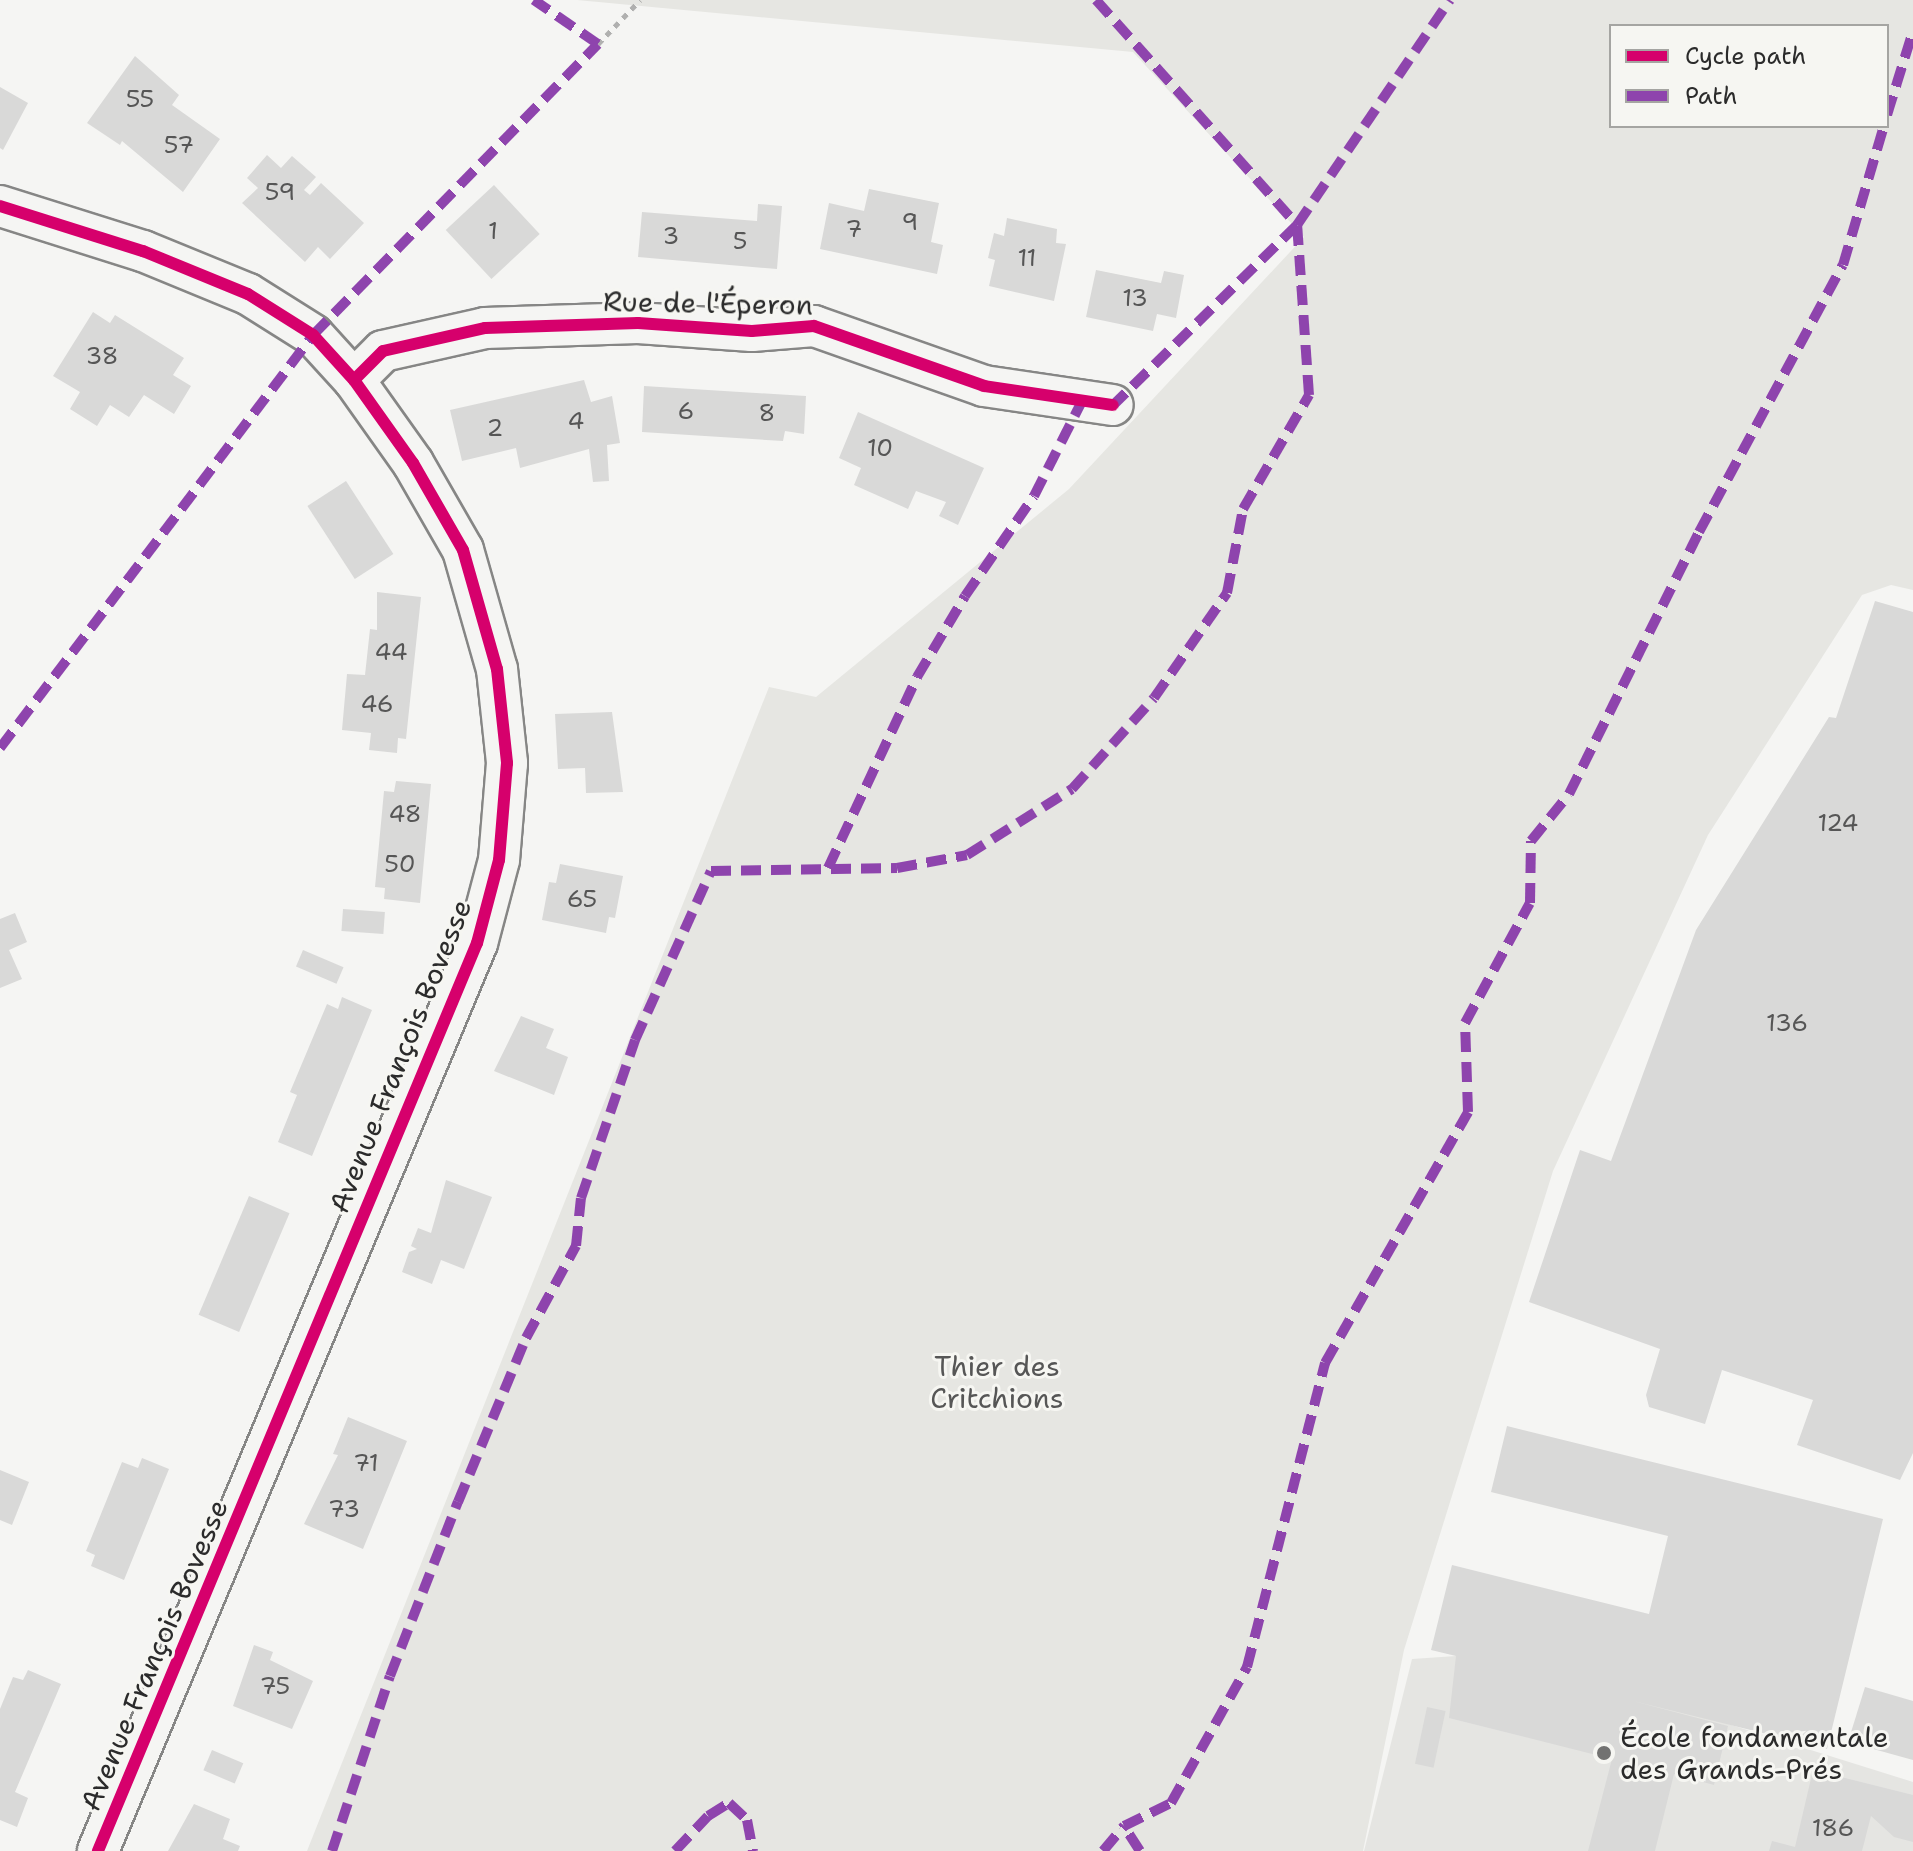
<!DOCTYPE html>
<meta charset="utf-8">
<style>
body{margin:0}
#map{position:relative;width:1913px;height:1851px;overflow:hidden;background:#f5f5f3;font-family:"Shantell Sans",sans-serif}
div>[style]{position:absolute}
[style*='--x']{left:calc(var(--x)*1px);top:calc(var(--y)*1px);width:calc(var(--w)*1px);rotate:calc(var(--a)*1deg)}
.built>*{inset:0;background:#e5e5e2}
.green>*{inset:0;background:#e6e6e2}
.building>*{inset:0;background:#d9d9d8;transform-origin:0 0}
.path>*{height:5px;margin-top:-2.5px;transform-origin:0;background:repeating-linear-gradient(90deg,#b0b0af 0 6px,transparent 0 12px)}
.roads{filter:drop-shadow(2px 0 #868685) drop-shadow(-2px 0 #868685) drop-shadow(0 2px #868685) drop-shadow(0 -2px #868685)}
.minor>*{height:40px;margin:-20px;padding:0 20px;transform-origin:20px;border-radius:20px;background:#f5f5f3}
.quiet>*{height:10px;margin-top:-5px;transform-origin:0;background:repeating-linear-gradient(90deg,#8e44ad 0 20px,transparent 0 30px)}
.cycleway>*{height:12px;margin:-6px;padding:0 6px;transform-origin:6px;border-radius:6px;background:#d6006c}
.dots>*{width:22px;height:22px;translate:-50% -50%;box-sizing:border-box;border:4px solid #f6f6f2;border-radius:50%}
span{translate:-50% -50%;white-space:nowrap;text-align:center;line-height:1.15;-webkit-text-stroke:6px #f6f6f2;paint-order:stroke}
.number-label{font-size:24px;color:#565656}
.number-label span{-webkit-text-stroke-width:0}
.street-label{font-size:28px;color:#2b2b2b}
.park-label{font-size:28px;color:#565656}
.poi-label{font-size:28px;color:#2b2b2b}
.left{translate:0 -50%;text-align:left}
.legend{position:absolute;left:1609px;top:24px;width:280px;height:104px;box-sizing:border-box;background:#f6f6f2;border:2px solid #a5a5a2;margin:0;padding:10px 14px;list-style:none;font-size:24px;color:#2b2b2b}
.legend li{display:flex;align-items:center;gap:16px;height:40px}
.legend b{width:40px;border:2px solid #a5a5a2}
</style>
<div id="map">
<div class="built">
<div style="clip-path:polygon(1456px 1656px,1725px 1723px,1913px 1782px,1913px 1851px,1364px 1851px,1412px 1659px)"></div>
</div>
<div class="green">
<div style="clip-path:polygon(evenodd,577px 0,1913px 0,1913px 590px,1891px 585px,1862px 595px,1708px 835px,1553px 1171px,1404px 1650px,1363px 1851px,307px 1851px,769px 687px,816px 697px,1069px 489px,1304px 237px,1133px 52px,577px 0,1887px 26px,1887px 126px,1611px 126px,1611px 26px,1887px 26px)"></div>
</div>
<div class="building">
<div style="clip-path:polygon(135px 56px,179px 95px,172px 105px,220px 139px,183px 192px,122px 141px,120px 145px,87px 123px)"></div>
<div style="clip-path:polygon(0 87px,28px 103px,3px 150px,0 148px)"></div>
<div style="clip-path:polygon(267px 155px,281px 168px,292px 156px,316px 177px,304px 190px,310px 195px,321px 183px,364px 223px,330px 259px,318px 247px,305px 262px,242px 203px,258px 188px,247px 178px)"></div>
<div style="left:494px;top:185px;width:67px;height:66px;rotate:47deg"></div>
<div style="clip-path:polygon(869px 189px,939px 203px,931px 242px,943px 245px,937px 274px,820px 249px,829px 203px,864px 211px)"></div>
<div style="clip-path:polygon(758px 204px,782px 206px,777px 269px,638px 257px,642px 212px,757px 221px)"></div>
<div style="clip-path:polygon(1007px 218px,1057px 229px,1056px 243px,1066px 244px,1054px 301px,989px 286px,995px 260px,988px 258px,994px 233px,1004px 236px)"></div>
<div style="clip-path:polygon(1096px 270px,1161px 283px,1164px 271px,1184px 275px,1176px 318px,1157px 314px,1153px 331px,1086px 317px)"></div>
<div style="clip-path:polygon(93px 312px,110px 323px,115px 315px,184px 358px,173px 375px,191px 386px,174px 414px,144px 395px,129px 417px,110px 405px,97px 426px,70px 409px,80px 392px,53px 376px)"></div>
<div style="clip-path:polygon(584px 380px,591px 402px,612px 396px,620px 443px,607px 445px,609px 481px,593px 482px,589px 449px,520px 468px,516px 448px,462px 461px,450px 410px)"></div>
<div style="clip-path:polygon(644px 386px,806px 396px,804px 434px,785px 431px,783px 441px,642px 432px)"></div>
<div style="clip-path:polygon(858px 412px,984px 468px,958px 525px,939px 516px,946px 502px,916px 491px,908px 509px,854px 485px,861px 468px,839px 458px)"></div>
<div style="left:346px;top:481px;width:87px;height:46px;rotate:57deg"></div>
<div style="clip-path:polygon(377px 592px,421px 597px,406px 739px,398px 738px,397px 753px,369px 750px,371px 733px,342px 730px,347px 674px,365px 675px,370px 629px,377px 630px)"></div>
<div style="clip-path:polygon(1875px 601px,1913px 612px,1913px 1453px,1900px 1480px,1797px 1445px,1813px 1400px,1722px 1370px,1705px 1424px,1649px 1407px,1646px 1395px,1660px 1349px,1529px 1302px,1580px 1150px,1611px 1161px,1696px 930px,1829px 717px,1836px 718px)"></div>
<div style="clip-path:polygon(612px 712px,623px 792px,586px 793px,585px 768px,558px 769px,555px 714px)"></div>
<div style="clip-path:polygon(396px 781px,431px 784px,420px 903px,384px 899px,385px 888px,375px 887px,384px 791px,394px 792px)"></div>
<div style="clip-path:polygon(560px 864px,623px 876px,615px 918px,609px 917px,606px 933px,542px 920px,549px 882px,556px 883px)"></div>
<div style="left:343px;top:909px;width:42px;height:22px;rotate:4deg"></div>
<div style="clip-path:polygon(15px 913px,27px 942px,9px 950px,22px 979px,0 988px,0 919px)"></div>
<div style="left:303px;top:950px;width:44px;height:18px;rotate:23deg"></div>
<div style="clip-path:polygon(342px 997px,372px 1010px,312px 1156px,278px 1142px,297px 1095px,290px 1092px,327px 1004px,338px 1009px)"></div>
<div style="clip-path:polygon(521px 1016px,554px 1029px,546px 1048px,568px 1057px,554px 1095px,494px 1071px)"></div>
<div style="clip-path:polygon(446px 1180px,492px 1197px,464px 1269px,441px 1260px,432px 1284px,402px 1272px,409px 1252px,417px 1249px,411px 1246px,418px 1228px,431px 1233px)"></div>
<div style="left:249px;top:1196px;width:44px;height:129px;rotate:23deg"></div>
<div style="clip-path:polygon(348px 1417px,407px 1441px,363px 1549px,304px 1524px,338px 1455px,333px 1454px)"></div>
<div style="clip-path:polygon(1507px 1426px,1883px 1519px,1827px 1749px,1633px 1701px,1728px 1726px,1714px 1785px,1674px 1774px,1655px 1851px,1588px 1851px,1612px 1759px,1449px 1718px,1456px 1656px,1431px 1650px,1452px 1565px,1649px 1614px,1668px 1536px,1491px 1492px)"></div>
<div style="clip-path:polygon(142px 1458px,169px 1469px,124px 1580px,91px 1566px,95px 1555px,86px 1551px,122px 1462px,138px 1468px)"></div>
<div style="clip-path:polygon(0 1470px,29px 1482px,12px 1525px,0 1520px)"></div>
<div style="clip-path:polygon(254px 1645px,273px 1652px,270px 1660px,313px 1681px,292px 1729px,233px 1706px)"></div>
<div style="clip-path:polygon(28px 1670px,61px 1684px,15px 1792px,28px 1798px,17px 1827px,0 1820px,0 1709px,13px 1677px,23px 1680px)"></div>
<div style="clip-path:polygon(1865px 1687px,1913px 1701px,1913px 1760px,1848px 1742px)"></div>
<div style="left:1427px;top:1707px;width:19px;height:58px;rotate:12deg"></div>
<div style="left:212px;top:1750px;width:34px;height:22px;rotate:23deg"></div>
<div style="clip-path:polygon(1813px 1770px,1913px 1795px,1913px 1842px,1894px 1837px,1871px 1816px,1862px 1851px,1769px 1851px,1772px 1841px,1795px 1847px)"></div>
<div style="clip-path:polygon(194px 1804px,230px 1819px,223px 1839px,240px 1846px,238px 1851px,168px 1851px)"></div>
</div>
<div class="path">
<div style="--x:598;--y:44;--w:61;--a:-46.3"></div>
</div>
<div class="roads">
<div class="minor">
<div style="--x:0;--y:206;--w:150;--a:17.5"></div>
<div style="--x:143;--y:251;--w:113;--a:22.3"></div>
<div style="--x:248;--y:294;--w:77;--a:32.2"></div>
<div style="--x:313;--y:335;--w:61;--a:47.7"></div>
<div style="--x:354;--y:380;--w:102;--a:54.6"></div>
<div style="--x:413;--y:463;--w:100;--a:60.1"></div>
<div style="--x:463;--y:550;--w:124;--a:74.1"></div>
<div style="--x:497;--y:669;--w:95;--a:83.9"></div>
<div style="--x:507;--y:763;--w:97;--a:94.7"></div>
<div style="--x:499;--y:860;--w:86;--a:104.8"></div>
<div style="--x:477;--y:943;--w:984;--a:112.66"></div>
<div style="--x:354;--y:380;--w:41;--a:-45"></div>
<div style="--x:383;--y:351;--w:105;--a:-12.7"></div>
<div style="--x:485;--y:328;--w:153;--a:-1.9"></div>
<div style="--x:638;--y:323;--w:114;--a:4"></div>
<div style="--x:752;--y:331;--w:62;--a:-4.6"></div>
<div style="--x:814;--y:326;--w:180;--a:19.4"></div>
<div style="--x:984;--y:386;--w:130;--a:8.4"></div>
</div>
</div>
<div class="quiet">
<div style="--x:1096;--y:0;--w:302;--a:48.2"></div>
<div style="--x:1297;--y:225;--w:257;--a:135.6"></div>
<div style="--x:1113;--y:405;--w:6;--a:-171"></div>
<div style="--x:1887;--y:115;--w:88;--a:-72.8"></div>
<div style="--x:0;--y:748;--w:518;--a:-52.84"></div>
<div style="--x:313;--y:335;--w:407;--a:-45.6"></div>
<div style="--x:598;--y:44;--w:78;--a:-145.5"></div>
<div style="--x:828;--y:868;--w:211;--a:-65"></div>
<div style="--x:917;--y:677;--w:94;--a:-59.3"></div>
<div style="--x:965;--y:596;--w:121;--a:-55.4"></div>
<div style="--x:1034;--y:496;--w:106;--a:-63.2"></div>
<div style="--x:332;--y:1851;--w:184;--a:-71.7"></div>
<div style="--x:390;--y:1676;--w:187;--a:-68.7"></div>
<div style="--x:458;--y:1502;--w:178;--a:-67.5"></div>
<div style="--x:526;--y:1338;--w:105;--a:-61.5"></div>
<div style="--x:576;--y:1246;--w:48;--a:-84.1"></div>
<div style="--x:581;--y:1198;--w:167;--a:-71.1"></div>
<div style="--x:635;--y:1040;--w:185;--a:-65.8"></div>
<div style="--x:711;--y:871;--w:186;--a:-0.9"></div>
<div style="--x:897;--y:868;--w:71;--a:-10.5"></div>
<div style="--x:967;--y:855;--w:124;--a:-32.2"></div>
<div style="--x:1072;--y:789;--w:122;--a:-48"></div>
<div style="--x:1154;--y:698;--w:128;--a:-55.2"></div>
<div style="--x:1227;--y:593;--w:86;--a:-79.2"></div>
<div style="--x:1243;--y:509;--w:132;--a:-59.9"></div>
<div style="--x:1309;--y:395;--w:170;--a:-94"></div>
<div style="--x:1297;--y:225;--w:272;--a:-55.8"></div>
<div style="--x:675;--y:1851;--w:48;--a:-46.7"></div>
<div style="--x:708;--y:1816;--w:25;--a:-32"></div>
<div style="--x:729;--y:1803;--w:25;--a:43"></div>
<div style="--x:747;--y:1820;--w:32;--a:79"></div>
<div style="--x:1103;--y:1851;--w:33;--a:-50"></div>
<div style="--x:1140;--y:1851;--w:30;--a:-123"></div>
<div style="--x:1124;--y:1826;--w:52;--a:-26.1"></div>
<div style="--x:1171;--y:1803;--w:156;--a:-60.8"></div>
<div style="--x:1247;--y:1667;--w:314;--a:-75.6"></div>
<div style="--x:1325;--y:1363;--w:289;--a:-60.3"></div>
<div style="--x:1468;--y:1112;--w:89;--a:-91.9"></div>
<div style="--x:1465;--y:1023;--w:136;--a:-61.6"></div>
<div style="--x:1530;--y:903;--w:62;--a:-89.1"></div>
<div style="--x:1531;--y:841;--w:60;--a:-51"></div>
<div style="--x:1569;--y:794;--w:292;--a:-63.6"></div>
<div style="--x:1699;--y:532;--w:303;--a:-61.7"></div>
<div style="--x:1843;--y:265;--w:145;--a:-73.6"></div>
</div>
<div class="cycleway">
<div style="--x:0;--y:206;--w:150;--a:17.5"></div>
<div style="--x:143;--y:251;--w:113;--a:22.3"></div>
<div style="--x:248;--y:294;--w:77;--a:32.2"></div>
<div style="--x:313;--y:335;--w:61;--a:47.7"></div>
<div style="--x:354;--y:380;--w:102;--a:54.6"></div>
<div style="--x:413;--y:463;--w:100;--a:60.1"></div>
<div style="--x:463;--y:550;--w:124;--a:74.1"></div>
<div style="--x:497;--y:669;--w:95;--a:83.9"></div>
<div style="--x:507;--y:763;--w:97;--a:94.7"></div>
<div style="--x:499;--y:860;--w:86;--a:104.8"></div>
<div style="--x:477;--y:943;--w:984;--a:112.66"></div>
<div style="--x:354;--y:380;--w:41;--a:-45"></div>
<div style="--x:383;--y:351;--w:105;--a:-12.7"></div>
<div style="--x:485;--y:328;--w:153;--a:-1.9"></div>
<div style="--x:638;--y:323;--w:114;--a:4"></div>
<div style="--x:752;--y:331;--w:62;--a:-4.6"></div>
<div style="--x:814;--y:326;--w:180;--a:19.4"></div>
<div style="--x:984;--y:386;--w:130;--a:8.4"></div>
</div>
<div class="dots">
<div style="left:1604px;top:1753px;background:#727271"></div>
</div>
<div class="number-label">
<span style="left:140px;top:100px">55</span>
<span style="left:179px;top:146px">57</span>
<span style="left:280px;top:193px">59</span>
<span style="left:910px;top:223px">9</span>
<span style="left:854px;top:230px">7</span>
<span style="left:493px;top:232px">1</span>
<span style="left:671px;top:237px">3</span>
<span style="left:740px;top:242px">5</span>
<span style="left:1027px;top:259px">11</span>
<span style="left:1135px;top:299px">13</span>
<span style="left:102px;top:357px">38</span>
<span style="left:686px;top:412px">6</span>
<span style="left:767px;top:414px">8</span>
<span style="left:576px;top:422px">4</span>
<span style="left:495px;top:429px">2</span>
<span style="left:880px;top:449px">10</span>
<span style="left:391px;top:653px">44</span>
<span style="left:377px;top:705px">46</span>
<span style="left:405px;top:815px">48</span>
<span style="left:1838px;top:824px">124</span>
<span style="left:400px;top:865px">50</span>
<span style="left:582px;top:900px">65</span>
<span style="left:1787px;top:1024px">136</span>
<span style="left:366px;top:1464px">71</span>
<span style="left:344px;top:1510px">73</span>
<span style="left:275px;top:1687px">75</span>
<span style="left:1833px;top:1829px">186</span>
</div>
<div class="street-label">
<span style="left:708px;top:303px;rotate:1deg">Rue de l'Éperon</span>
<span style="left:400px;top:1056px;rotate:-68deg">Avenue François Bovesse</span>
<span style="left:154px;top:1655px;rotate:-67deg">Avenue François Bovesse</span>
</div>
<div class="park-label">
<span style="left:997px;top:1382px">Thier des<br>Critchions</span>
</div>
<div class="poi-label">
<span class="left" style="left:1620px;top:1753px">École fondamentale<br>des Grands-Prés</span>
</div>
<ul class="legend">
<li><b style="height:10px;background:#d6006c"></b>Cycle path</li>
<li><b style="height:10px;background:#8e44ad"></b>Path</li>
</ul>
</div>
